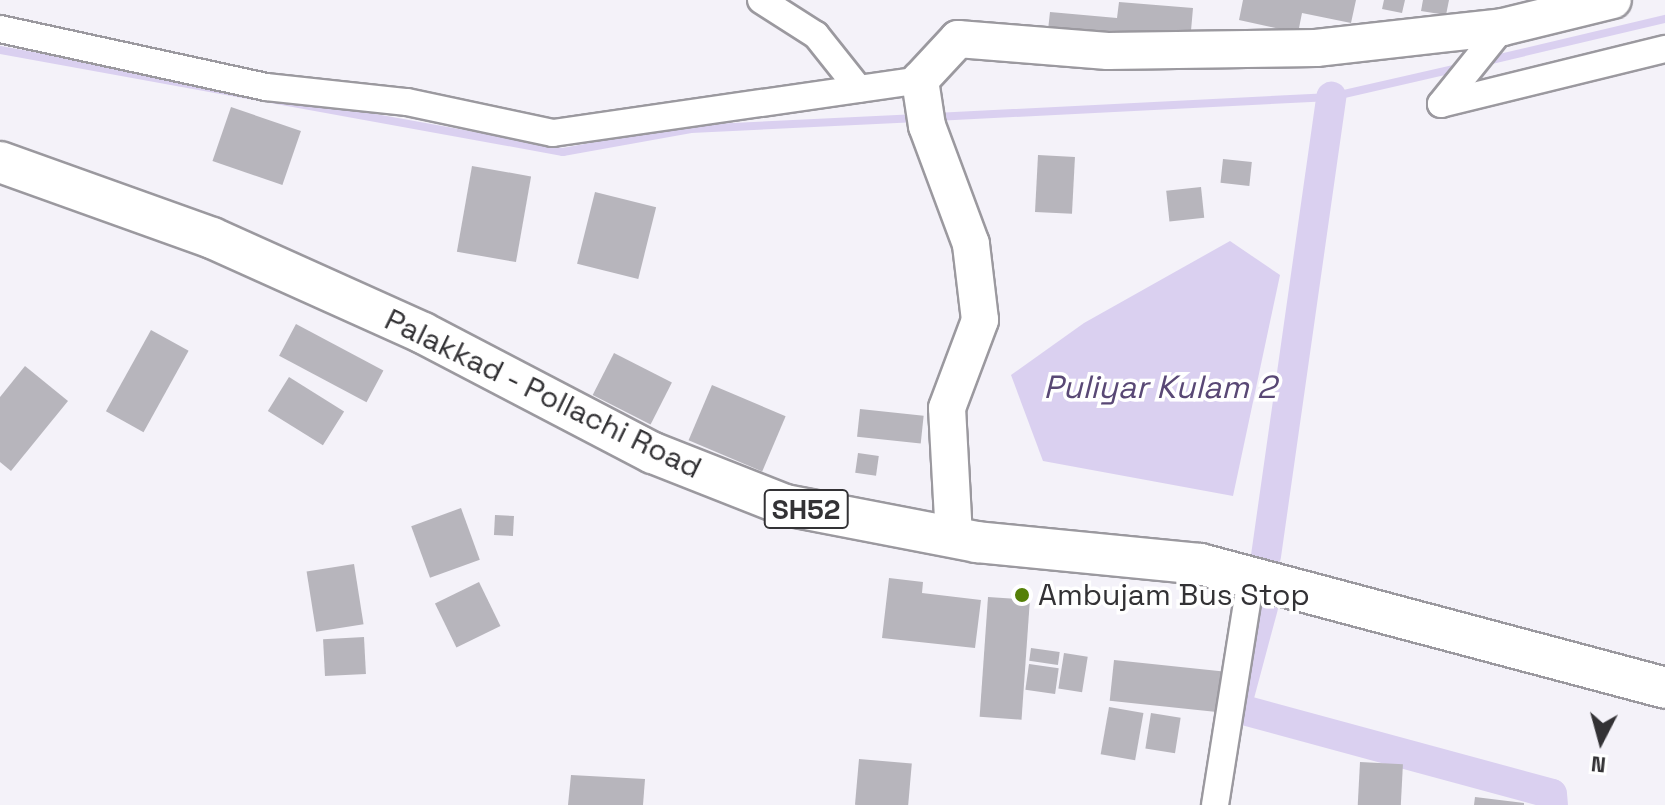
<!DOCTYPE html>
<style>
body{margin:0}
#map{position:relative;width:1665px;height:805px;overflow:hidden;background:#f4f2f9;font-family:"Space Grotesk",sans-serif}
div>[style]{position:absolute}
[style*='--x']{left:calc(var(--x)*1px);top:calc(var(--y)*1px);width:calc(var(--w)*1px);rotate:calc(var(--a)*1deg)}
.water>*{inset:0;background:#dad0f0}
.stream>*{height:8px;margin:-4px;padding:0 4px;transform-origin:4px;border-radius:4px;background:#dad0f0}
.canal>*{height:30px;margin:-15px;padding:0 15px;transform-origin:15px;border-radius:15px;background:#dad0f0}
.building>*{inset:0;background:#b7b5bc;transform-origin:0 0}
.roads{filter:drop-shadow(2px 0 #9b999f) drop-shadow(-2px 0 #9b999f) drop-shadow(0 2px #9b999f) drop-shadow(0 -2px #9b999f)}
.street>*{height:26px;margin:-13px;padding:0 13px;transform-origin:13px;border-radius:13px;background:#fff}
.secondary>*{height:36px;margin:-18px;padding:0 18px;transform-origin:18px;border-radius:18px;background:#fff}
.primary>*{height:40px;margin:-20px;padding:0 20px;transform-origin:20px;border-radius:20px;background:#fff}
.dots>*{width:22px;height:22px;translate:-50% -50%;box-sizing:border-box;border:4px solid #fff;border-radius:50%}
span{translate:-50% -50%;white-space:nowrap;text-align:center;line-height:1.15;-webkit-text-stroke:7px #fff;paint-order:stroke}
.shield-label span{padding:2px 6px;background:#fff;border:2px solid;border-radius:6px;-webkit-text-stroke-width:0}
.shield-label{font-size:28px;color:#333235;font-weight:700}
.street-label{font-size:30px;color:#333235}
.poi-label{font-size:30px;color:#333235}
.left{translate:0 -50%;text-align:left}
.water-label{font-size:32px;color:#594875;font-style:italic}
.north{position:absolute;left:1561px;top:701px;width:80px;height:80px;-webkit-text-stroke:6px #fff;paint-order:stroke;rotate:186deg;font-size:22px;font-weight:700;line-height:32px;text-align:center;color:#333235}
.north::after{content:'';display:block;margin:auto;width:28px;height:36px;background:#333235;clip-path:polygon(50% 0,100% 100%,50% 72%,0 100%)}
</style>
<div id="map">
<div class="water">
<div style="clip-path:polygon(1230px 241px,1280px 275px,1233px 496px,1043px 461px,1011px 375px,1084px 323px)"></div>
</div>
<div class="stream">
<div style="--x:0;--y:50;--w:572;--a:10.27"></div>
<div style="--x:563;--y:152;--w:130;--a:-10.2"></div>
<div style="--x:691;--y:129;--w:227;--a:-2.8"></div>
<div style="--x:1487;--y:61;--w:183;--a:-13.3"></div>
<div style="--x:935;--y:117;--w:397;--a:-2.9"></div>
<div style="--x:1331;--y:97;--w:134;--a:-12.9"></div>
</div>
<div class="canal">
<div style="--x:1266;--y:556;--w:464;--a:-81.9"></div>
<div style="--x:1263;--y:607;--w:105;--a:105"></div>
<div style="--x:1236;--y:708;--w:327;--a:15.2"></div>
<div style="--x:1552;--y:794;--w:11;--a:85"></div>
</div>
<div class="building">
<div style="clip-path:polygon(1243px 0,1356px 0,1351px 23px,1302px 13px,1298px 33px,1239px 20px)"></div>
<div style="clip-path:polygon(1384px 0,1405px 0,1402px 13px,1382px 9px)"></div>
<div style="clip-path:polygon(1423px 0,1449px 0,1446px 15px,1421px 11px)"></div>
<div style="clip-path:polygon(1119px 2px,1193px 8px,1190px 42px,1048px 30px,1050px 12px,1117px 18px)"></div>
<div style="left:231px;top:107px;width:74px;height:57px;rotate:19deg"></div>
<div style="left:1038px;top:155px;width:37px;height:57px;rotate:3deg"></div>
<div style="left:1223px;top:159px;width:29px;height:24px;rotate:6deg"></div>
<div style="left:472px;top:166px;width:60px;height:87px;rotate:10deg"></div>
<div style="left:1201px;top:187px;width:31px;height:35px;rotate:84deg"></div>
<div style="left:595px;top:192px;width:63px;height:74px;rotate:14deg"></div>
<div style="left:296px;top:324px;width:99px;height:36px;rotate:28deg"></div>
<div style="left:151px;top:330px;width:43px;height:93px;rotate:29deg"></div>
<div style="left:614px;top:353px;width:65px;height:47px;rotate:27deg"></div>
<div style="clip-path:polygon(25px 366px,68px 401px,11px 471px,0 462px,0 397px)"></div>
<div style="left:289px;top:377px;width:65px;height:40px;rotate:32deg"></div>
<div style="left:712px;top:385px;width:80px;height:60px;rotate:23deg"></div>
<div style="left:860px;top:409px;width:64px;height:28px;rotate:6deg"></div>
<div style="left:858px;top:453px;width:21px;height:20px;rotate:8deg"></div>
<div style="left:461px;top:508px;width:55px;height:53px;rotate:70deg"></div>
<div style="left:495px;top:515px;width:19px;height:20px;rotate:3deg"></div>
<div style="left:354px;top:564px;width:61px;height:48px;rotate:81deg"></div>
<div style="clip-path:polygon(889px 578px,923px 582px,922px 593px,981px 600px,975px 648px,882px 638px)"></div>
<div style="left:479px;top:582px;width:49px;height:49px;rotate:64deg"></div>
<div style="left:988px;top:597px;width:42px;height:120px;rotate:4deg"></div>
<div style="left:364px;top:637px;width:37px;height:41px;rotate:87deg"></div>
<div style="left:1031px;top:648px;width:29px;height:13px;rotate:8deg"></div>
<div style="left:1064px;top:653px;width:24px;height:36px;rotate:9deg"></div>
<div style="left:1114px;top:660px;width:110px;height:41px;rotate:6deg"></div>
<div style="left:1029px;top:664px;width:30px;height:26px;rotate:8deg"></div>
<div style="left:1109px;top:707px;width:35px;height:48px;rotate:10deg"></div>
<div style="left:1151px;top:713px;width:30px;height:36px;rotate:9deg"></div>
<div style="left:859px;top:759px;width:53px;height:46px;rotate:5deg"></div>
<div style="left:1360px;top:762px;width:43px;height:43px;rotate:3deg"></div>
<div style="clip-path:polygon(571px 775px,645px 779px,643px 805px,568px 805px)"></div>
<div style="clip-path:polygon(1475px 797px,1524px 803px,1524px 805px,1474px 805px)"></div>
</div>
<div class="roads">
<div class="street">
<div style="--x:761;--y:0;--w:65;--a:32.5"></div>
<div style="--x:816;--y:35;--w:69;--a:51.5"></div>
<div style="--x:0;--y:29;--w:272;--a:12.3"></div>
<div style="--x:266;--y:87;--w:142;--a:6.1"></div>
<div style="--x:407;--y:102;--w:149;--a:12"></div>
<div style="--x:553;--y:133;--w:371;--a:-8.2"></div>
<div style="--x:1441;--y:104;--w:231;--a:-13.8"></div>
<div style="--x:1441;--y:104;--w:99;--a:-51.2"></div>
<div style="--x:1215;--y:805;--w:230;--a:-81"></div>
</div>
<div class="secondary">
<div style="--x:954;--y:537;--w:129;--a:-93.1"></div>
<div style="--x:947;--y:408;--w:94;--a:-69.4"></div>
<div style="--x:980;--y:320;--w:77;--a:-96.8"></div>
<div style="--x:971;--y:244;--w:126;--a:-110.4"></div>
<div style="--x:927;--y:126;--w:47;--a:-98.7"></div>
<div style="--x:920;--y:80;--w:56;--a:-47.2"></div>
<div style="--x:958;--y:39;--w:150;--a:4.6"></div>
<div style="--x:1108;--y:51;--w:208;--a:-0.8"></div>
<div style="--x:1316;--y:48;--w:188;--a:-6.4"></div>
<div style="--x:1503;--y:27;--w:113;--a:-13.8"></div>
</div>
<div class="primary">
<div style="--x:0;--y:162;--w:225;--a:19.7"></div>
<div style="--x:212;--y:238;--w:231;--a:24.2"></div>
<div style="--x:423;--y:333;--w:259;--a:27.6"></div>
<div style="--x:653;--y:453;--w:142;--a:21.5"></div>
<div style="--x:785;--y:505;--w:196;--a:10.9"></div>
<div style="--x:977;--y:542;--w:224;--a:5.6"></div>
<div style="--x:1200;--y:564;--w:481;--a:14.9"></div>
</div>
</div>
<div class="dots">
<div style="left:1022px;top:595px;background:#558008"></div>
</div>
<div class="shield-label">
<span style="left:806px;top:509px">SH52</span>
</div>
<div class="street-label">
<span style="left:543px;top:394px;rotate:26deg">Palakkad - Pollachi Road</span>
</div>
<div class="poi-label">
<span class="left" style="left:1038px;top:595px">Ambujam Bus Stop</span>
</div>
<div class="water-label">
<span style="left:1160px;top:387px">Puliyar Kulam 2</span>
</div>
<div class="north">N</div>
</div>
